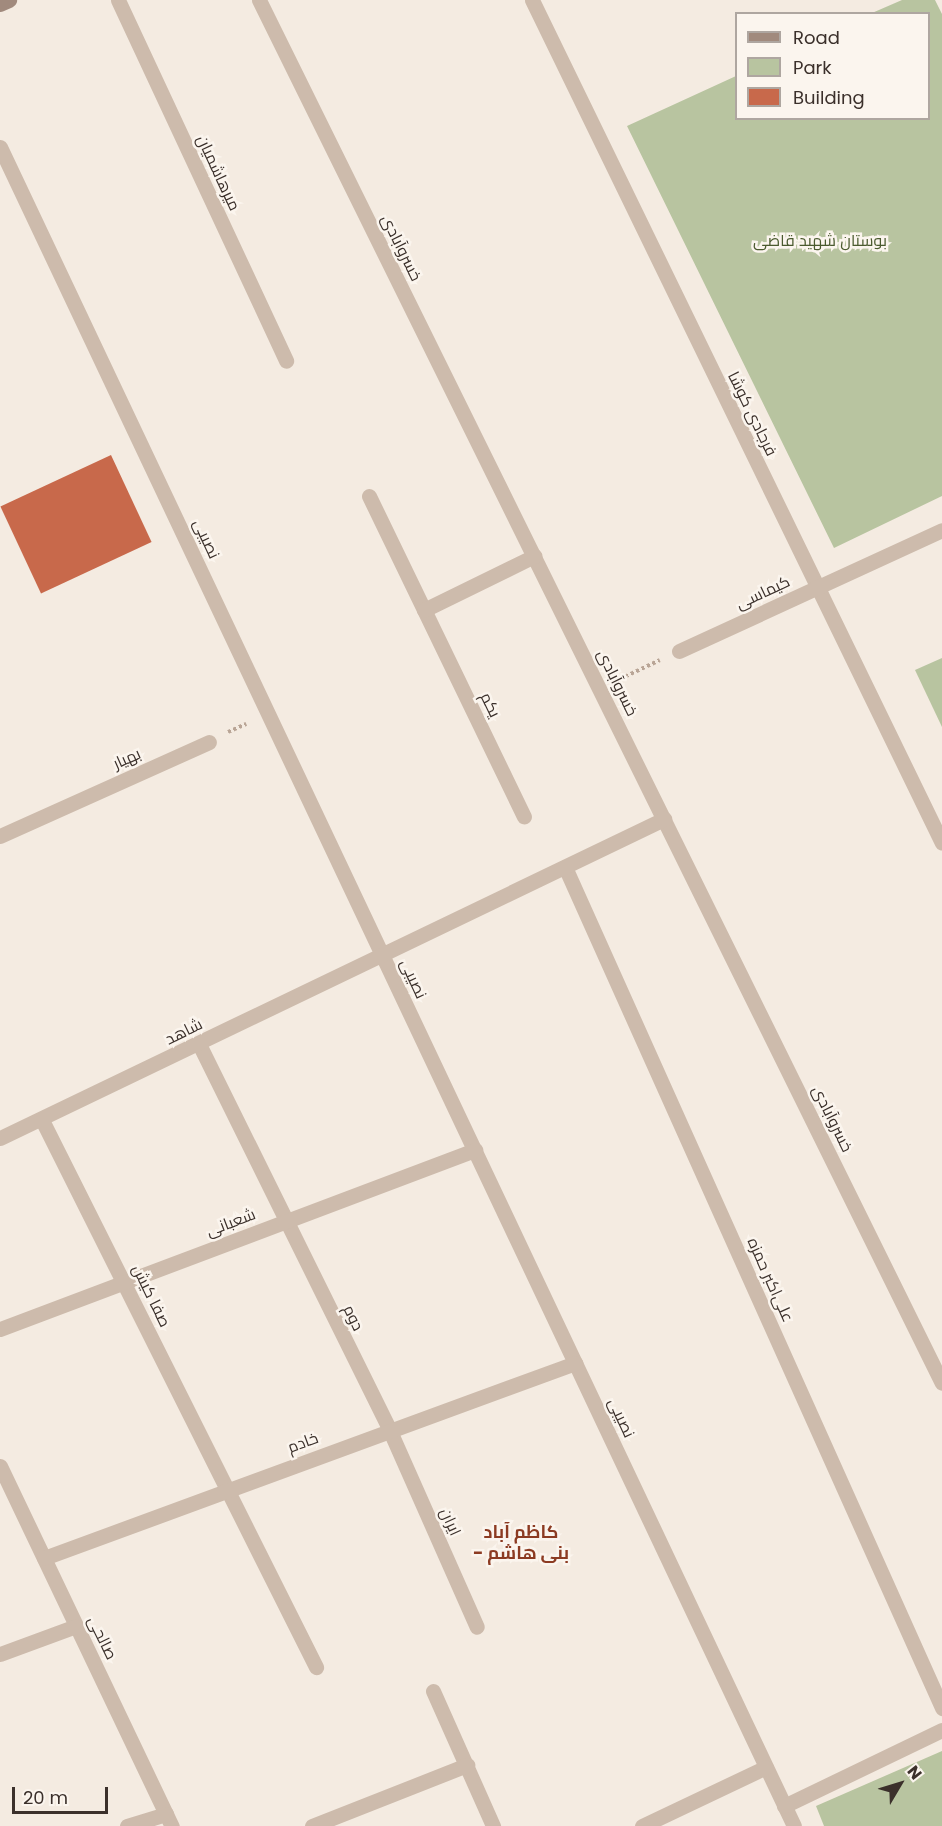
<!DOCTYPE html>
<meta charset="utf-8">
<style>
body{margin:0}
#map{position:relative;width:942px;height:1826px;overflow:hidden;background:#f4ebe1;font-family:Poppins,Cairo,sans-serif}
div>[style]{position:absolute}
[style*='--x']{left:calc(var(--x)*1px);top:calc(var(--y)*1px);width:calc(var(--w)*1px);rotate:calc(var(--a)*1deg)}
.green>*{inset:0;background:#b8c4a0}
.building>*{inset:0;background:#c8694b;transform-origin:0 0}
.path>*{height:4px;margin-top:-2px;transform-origin:0;background:repeating-linear-gradient(90deg,#b9a596 0 3px,transparent 0 6px)}
.street>*{height:15px;margin:-7.5px;padding:0 7.5px;transform-origin:7.5px;border-radius:7.5px;background:#cdbbac}
.secondary>*{height:15px;margin:-7.5px;padding:0 7.5px;transform-origin:7.5px;border-radius:7.5px;background:#a18a7d}
span{translate:-50% -50%;white-space:nowrap;text-align:center;line-height:1.15;-webkit-text-stroke:5px #fbf5ee;paint-order:stroke}
.street-label{font-size:16px;color:#3b302b}
.park-label{font-size:16px;color:#4a5a2e}
.neighbourhood-label{font-size:18px;color:#8c3b22;font-weight:700}
.legend{position:absolute;left:735px;top:12px;width:195px;height:108px;box-sizing:border-box;background:#fbf5ee;border:2px solid #aea6a0;margin:0;padding:8px 10px;list-style:none;font-size:18px;color:#3b302b}
.legend li{display:flex;align-items:center;gap:12px;height:30px}
.legend b{width:30px;border:2px solid #aea6a0}
.north{position:absolute;left:870px;top:1754px;width:60px;height:60px;-webkit-text-stroke:4px #fbf5ee;paint-order:stroke;rotate:52deg;font-size:16px;font-weight:700;line-height:24px;text-align:center;color:#3b302b}
.north::after{content:'';display:block;margin:auto;width:21px;height:27px;background:#3b302b;clip-path:polygon(50% 0,100% 100%,50% 72%,0 100%)}
.scale{position:absolute;left:12px;top:1787px;width:96px;height:27px;box-sizing:border-box;border:3px solid #3b302b;border-top:0;padding-left:8px;font-size:18px;line-height:21px;white-space:nowrap;color:#3b302b;-webkit-text-stroke:4px #fbf5ee;paint-order:stroke}
</style>
<div id="map">
<div class="green">
<div style="clip-path:polygon(902px 0,935px 0,942px 14px,942px 496px,834px 548px,627px 126px,736px 76px,736px 118px,928px 118px,928px 14px,872px 13px)"></div>
<div style="clip-path:polygon(942px 658px,942px 727px,915px 670px)"></div>
<div style="clip-path:polygon(942px 1751px,942px 1826px,824px 1826px,816px 1806px)"></div>
</div>
<div class="building">
<div style="left:111px;top:455px;width:96px;height:122px;rotate:65deg"></div>
</div>
<div class="path">
<div style="--x:620;--y:679;--w:44;--a:-25.4"></div>
<div style="--x:228;--y:732;--w:20;--a:-24"></div>
</div>
<div class="street">
<div style="--x:118;--y:0;--w:398;--a:65"></div>
<div style="--x:259;--y:0;--w:1542;--a:63.72"></div>
<div style="--x:532;--y:0;--w:937;--a:64.06"></div>
<div style="--x:0;--y:147;--w:1857;--a:64.69"></div>
<div style="--x:369;--y:496;--w:356;--a:64.2"></div>
<div style="--x:424;--y:610;--w:123;--a:-26.1"></div>
<div style="--x:679;--y:651;--w:289;--a:-24.7"></div>
<div style="--x:0;--y:836;--w:229;--a:-24.2"></div>
<div style="--x:565;--y:867;--w:922;--a:65.85"></div>
<div style="--x:199;--y:1044;--w:432;--a:63.7"></div>
<div style="--x:390;--y:1431;--w:214;--a:66.1"></div>
<div style="--x:42;--y:1120;--w:612;--a:63.39"></div>
<div style="--x:0;--y:1138;--w:737;--a:-25.66"></div>
<div style="--x:0;--y:1329;--w:508;--a:-20.65"></div>
<div style="--x:0;--y:1466;--w:399;--a:64.5"></div>
<div style="--x:44;--y:1558;--w:566;--a:-20.16"></div>
<div style="--x:0;--y:1654;--w:81;--a:-20.2"></div>
<div style="--x:433;--y:1691;--w:148;--a:66"></div>
<div style="--x:784;--y:1806;--w:175;--a:-25.7"></div>
<div style="--x:127;--y:1826;--w:41;--a:-17.1"></div>
<div style="--x:312;--y:1826;--w:167;--a:-21.5"></div>
<div style="--x:642;--y:1826;--w:137;--a:-25.4"></div>
</div>
<div class="secondary">
<div style="--x:0;--y:4;--w:10;--a:-24"></div>
</div>
<div class="street-label">
<span style="left:218px;top:173px;rotate:65deg">میرهاشمیان</span>
<span style="left:401px;top:248px;rotate:64deg">خسروآبادی</span>
<span style="left:752px;top:414px;rotate:64deg">فرجادی کوشا</span>
<span style="left:206px;top:539px;rotate:65deg">نصیبی</span>
<span style="left:763px;top:593px;rotate:-25deg">کیماسی</span>
<span style="left:617px;top:683px;rotate:64deg">خسروآبادی</span>
<span style="left:490px;top:705px;rotate:64deg">یکم</span>
<span style="left:127px;top:759px;rotate:-24deg">بهیار</span>
<span style="left:413px;top:979px;rotate:65deg">نصیبی</span>
<span style="left:184px;top:1032px;rotate:-26deg">شاهد</span>
<span style="left:832px;top:1119px;rotate:64deg">خسروآبادی</span>
<span style="left:231px;top:1223px;rotate:-21deg">شعبانی</span>
<span style="left:770px;top:1280px;rotate:66deg">علی‌اکبر حمزه</span>
<span style="left:151px;top:1296px;rotate:64deg">صفا کیش</span>
<span style="left:353px;top:1318px;rotate:64deg">دوم</span>
<span style="left:621px;top:1418px;rotate:65deg">نصیبی</span>
<span style="left:303px;top:1443px;rotate:-20deg">خادم</span>
<span style="left:450px;top:1522px;rotate:66deg">ایران</span>
<span style="left:102px;top:1638px;rotate:64deg">صالحی</span>
</div>
<div class="park-label">
<span style="left:820px;top:241px">بوستان شهید قاضی</span>
</div>
<div class="neighbourhood-label">
<span style="left:521px;top:1543px">کاظم آباد<br>- بنی هاشم</span>
</div>
<ul class="legend">
<li><b style="height:8px;background:#a18a7d"></b>Road</li>
<li><b style="height:16px;background:#b8c4a0"></b>Park</li>
<li><b style="height:16px;background:#c8694b"></b>Building</li>
</ul>
<div class="north">N</div>
<div class="scale">20 m</div>
</div>
